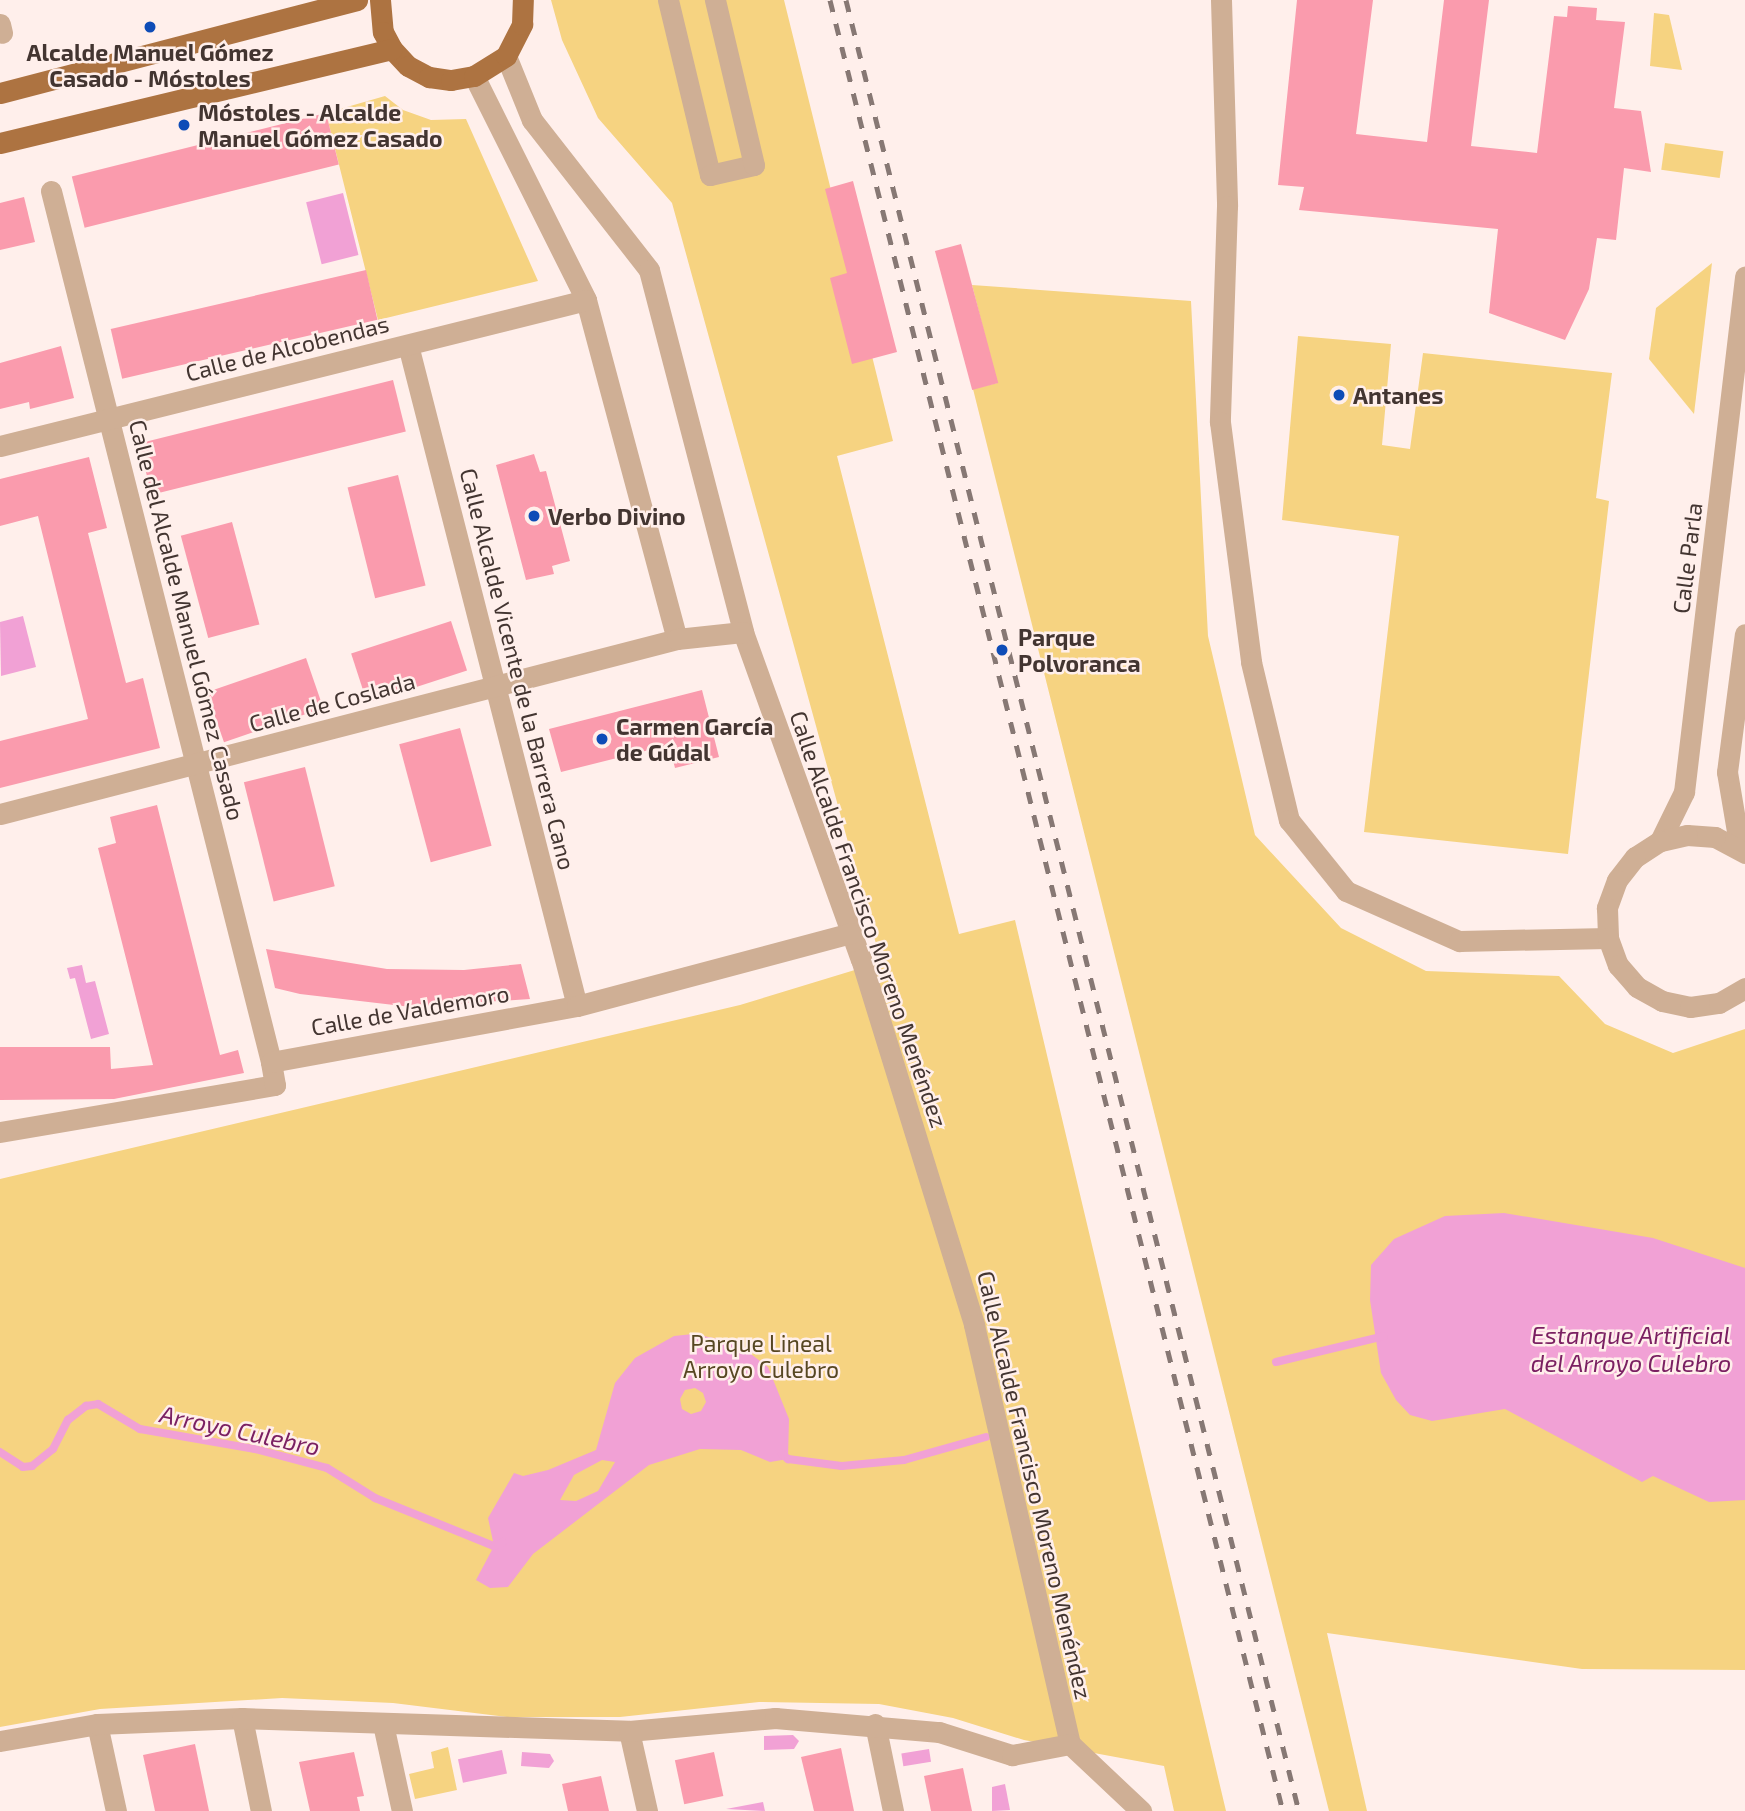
<!DOCTYPE html>
<meta charset="utf-8">
<style>
body{margin:0}
#map{position:relative;width:1745px;height:1811px;overflow:hidden;background:#ffefeb;font-family:"Exo 2",sans-serif}
div>[style]{position:absolute}
[style*='--x']{left:calc(var(--x)*1px);top:calc(var(--y)*1px);width:calc(var(--w)*1px);rotate:calc(var(--a)*1deg)}
.green>*{inset:0;background:#f6d381;transform-origin:0 0}
.water>*{inset:0;background:#f1a1d5;transform-origin:0 0}
.stream>*{height:8px;margin:-4px;padding:0 4px;transform-origin:4px;border-radius:4px;background:#f1a1d5}
.building>*{inset:0;background:#fa9bad;transform-origin:0 0}
.minor>*{height:21px;margin:-10.5px;padding:0 10.5px;transform-origin:10.5px;border-radius:10.5px;background:#cfaf95}
.major>*{height:21px;margin:-10.5px;padding:0 10.5px;transform-origin:10.5px;border-radius:10.5px;background:#ad7341}
.rail>*{height:5px;margin-top:-2.5px;transform-origin:0;background:repeating-linear-gradient(90deg,#877874 0 12px,transparent 0 24px)}
.dots>*{width:19px;height:19px;translate:-50% -50%;box-sizing:border-box;border:4px solid #ffefeb;border-radius:50%}
span{translate:-50% -50%;white-space:nowrap;text-align:center;line-height:1.15;-webkit-text-stroke:5px #ffefeb;paint-order:stroke}
.poi-label{font-size:23px;color:#433531;font-weight:700}
.left{translate:0 -50%;text-align:left}
.street-label{font-size:23px;color:#433531}
.park-label{font-size:23px;color:#574722}
.water-label{font-size:24px;color:#7b2062;font-style:italic}
</style>
<div id="map">
<div class="green">
<div style="clip-path:polygon(551px 0,784px 0,893px 441px,837px 456px,959px 934px,1015px 920px,1226px 1811px,1174px 1811px,1164px 1766px,1024px 1740px,953px 1718px,879px 1704px,759px 1702px,620px 1717px,507px 1717px,393px 1703px,282px 1698px,100px 1709px,0 1727px,0 1179px,740px 1005px,881px 962px,672px 203px,598px 118px,562px 40px)"></div>
<div style="clip-path:polygon(1654px 13px,1669px 15px,1682px 70px,1650px 66px)"></div>
<div style="clip-path:polygon(385px 96px,403px 110px,431px 120px,466px 119px,538px 281px,378px 320px,326px 113px)"></div>
<div style="left:1665px;top:143px;width:59px;height:27px;rotate:8deg"></div>
<div style="clip-path:polygon(1712px 263px,1694px 414px,1649px 359px,1656px 308px)"></div>
<div style="clip-path:polygon(972px 285px,1191px 301px,1208px 636px,1255px 835px,1341px 928px,1426px 971px,1559px 976px,1605px 1024px,1673px 1053px,1745px 1029px,1745px 1670px,1582px 1669px,1327px 1633px,1367px 1811px,1329px 1811px,973px 389px,997px 383px)"></div>
<div style="clip-path:polygon(1298px 336px,1391px 344px,1382px 445px,1410px 449px,1423px 353px,1612px 373px,1596px 498px,1609px 501px,1568px 854px,1364px 832px,1399px 536px,1282px 520px)"></div>
<div style="clip-path:polygon(448px 1747px,457px 1790px,415px 1799px,409px 1774px,434px 1768px,431px 1752px)"></div>
</div>
<div class="water">
<div style="left:343px;top:193px;width:64px;height:38px;rotate:76deg"></div>
<div style="clip-path:polygon(23px 616px,36px 667px,1px 676px,0 622px)"></div>
<div style="clip-path:polygon(82px 965px,86px 983px,95px 981px,109px 1034px,91px 1039px,75px 978px,70px 979px,67px 968px)"></div>
<div style="clip-path:polygon(1504px 1213px,1653px 1238px,1745px 1268px,1745px 1500px,1709px 1502px,1653px 1476px,1642px 1482px,1505px 1409px,1432px 1421px,1410px 1415px,1396px 1400px,1381px 1373px,1370px 1300px,1371px 1265px,1394px 1239px,1445px 1216px)"></div>
<div style="clip-path:polygon(evenodd,693px 1334px,735px 1342px,768px 1367px,789px 1419px,788px 1459px,770px 1462px,741px 1450px,700px 1449px,649px 1465px,533px 1554px,508px 1587px,490px 1588px,476px 1580px,494px 1546px,488px 1518px,514px 1473px,523px 1476px,548px 1470px,596px 1450px,615px 1383px,635px 1358px,674px 1336px,693px 1334px,695px 1388px,703px 1393px,706px 1402px,701px 1411px,691px 1414px,682px 1409px,680px 1399px,685px 1390px,695px 1388px,693px 1334px,602px 1460px,615px 1462px,598px 1491px,576px 1501px,560px 1500px,574px 1475px,602px 1460px)"></div>
<div style="clip-path:polygon(793px 1735px,799px 1741px,794px 1749px,764px 1750px,764px 1736px)"></div>
<div style="left:929px;top:1749px;width:13px;height:28px;rotate:81deg"></div>
<div style="left:502px;top:1750px;width:24px;height:45px;rotate:78deg"></div>
<div style="clip-path:polygon(522px 1752px,550px 1754px,554px 1761px,549px 1768px,521px 1766px)"></div>
<div style="clip-path:polygon(1005px 1784px,1010px 1810px,992px 1811px,992px 1787px)"></div>
<div style="clip-path:polygon(763px 1802px,765px 1811px,726px 1809px)"></div>
</div>
<div class="stream">
<div style="--x:1276;--y:1362;--w:111;--a:-13.5"></div>
<div style="--x:0;--y:1452;--w:27;--a:33"></div>
<div style="--x:23;--y:1467;--w:9;--a:-6"></div>
<div style="--x:32;--y:1466;--w:27;--a:-39"></div>
<div style="--x:53;--y:1449;--w:33;--a:-63"></div>
<div style="--x:68;--y:1420;--w:23;--a:-38"></div>
<div style="--x:86;--y:1406;--w:12;--a:-9"></div>
<div style="--x:98;--y:1404;--w:49;--a:30.8"></div>
<div style="--x:140;--y:1429;--w:117;--a:9.9"></div>
<div style="--x:255;--y:1449;--w:74;--a:14.8"></div>
<div style="--x:327;--y:1468;--w:57;--a:32"></div>
<div style="--x:375;--y:1498;--w:128;--a:22"></div>
<div style="--x:494;--y:1546;--w:10;--a:-24"></div>
<div style="--x:782;--y:1454;--w:8;--a:40"></div>
<div style="--x:788;--y:1459;--w:54;--a:7.4"></div>
<div style="--x:842;--y:1466;--w:62;--a:-5.5"></div>
<div style="--x:904;--y:1460;--w:85;--a:-15.7"></div>
</div>
<div class="building">
<div style="clip-path:polygon(1297px 0,1373px 0,1356px 134px,1427px 142px,1444px 0,1489px 0,1471px 146px,1537px 153px,1554px 16px,1567px 17px,1568px 6px,1597px 8px,1596px 20px,1625px 22px,1614px 108px,1641px 111px,1651px 172px,1624px 168px,1616px 240px,1597px 238px,1589px 289px,1565px 340px,1489px 313px,1498px 229px,1299px 210px,1304px 187px,1278px 185px)"></div>
<div style="left:326px;top:113px;width:53px;height:262px;rotate:76deg"></div>
<div style="clip-path:polygon(853px 181px,897px 352px,852px 364px,830px 278px,847px 273px,825px 189px)"></div>
<div style="clip-path:polygon(24px 197px,35px 242px,0 250px,0 203px)"></div>
<div style="left:961px;top:244px;width:144px;height:27px;rotate:75deg"></div>
<div style="left:366px;top:270px;width:51px;height:262px;rotate:77deg"></div>
<div style="clip-path:polygon(61px 346px,74px 398px,30px 409px,29px 402px,0 409px,0 363px)"></div>
<div style="left:393px;top:380px;width:53px;height:262px;rotate:76deg"></div>
<div style="clip-path:polygon(534px 454px,540px 472px,546px 471px,570px 561px,552px 566px,554px 574px,526px 580px,496px 465px)"></div>
<div style="clip-path:polygon(89px 457px,107px 528px,88px 533px,126px 683px,143px 678px,160px 748px,0 788px,0 741px,88px 719px,38px 516px,0 526px,0 479px)"></div>
<div style="left:398px;top:475px;width:114px;height:52px;rotate:76deg"></div>
<div style="left:232px;top:522px;width:106px;height:53px;rotate:75deg"></div>
<div style="left:451px;top:621px;width:52px;height:105px;rotate:72deg"></div>
<div style="left:306px;top:658px;width:53px;height:105px;rotate:71deg"></div>
<div style="clip-path:polygon(702px 690px,719px 757px,675px 768px,669px 745px,561px 772px,549px 729px)"></div>
<div style="left:460px;top:728px;width:122px;height:63px;rotate:75deg"></div>
<div style="left:305px;top:767px;width:123px;height:63px;rotate:76deg"></div>
<div style="clip-path:polygon(157px 805px,220px 1055px,238px 1050px,244px 1073px,114px 1099px,0 1100px,0 1047px,110px 1047px,111px 1069px,153px 1065px,98px 848px,116px 843px,110px 817px)"></div>
<div style="clip-path:polygon(266px 949px,387px 969px,464px 970px,521px 964px,530px 999px,411px 1007px,300px 994px,275px 988px)"></div>
<div style="clip-path:polygon(195px 1744px,209px 1811px,155px 1811px,143px 1755px)"></div>
<div style="clip-path:polygon(841px 1748px,854px 1811px,814px 1811px,801px 1757px)"></div>
<div style="clip-path:polygon(354px 1752px,364px 1796px,357px 1797px,360px 1811px,310px 1811px,299px 1762px)"></div>
<div style="left:714px;top:1752px;width:45px;height:40px;rotate:78deg"></div>
<div style="clip-path:polygon(963px 1768px,972px 1811px,931px 1811px,924px 1776px)"></div>
<div style="clip-path:polygon(601px 1776px,609px 1811px,568px 1811px,562px 1784px)"></div>
</div>
<div class="minor">
<div style="--x:668;--y:0;--w:180;--a:76.5"></div>
<div style="--x:710;--y:175;--w:45;--a:-12.8"></div>
<div style="--x:754;--y:165;--w:170;--a:-103.3"></div>
<div style="--x:1221;--y:0;--w:206;--a:88.3"></div>
<div style="--x:1227;--y:206;--w:216;--a:91.9"></div>
<div style="--x:1220;--y:422;--w:242;--a:82.6"></div>
<div style="--x:1251;--y:662;--w:163;--a:76.5"></div>
<div style="--x:1289;--y:820;--w:91;--a:51.2"></div>
<div style="--x:1346;--y:891;--w:124;--a:23.9"></div>
<div style="--x:1459;--y:941;--w:149;--a:-1.2"></div>
<div style="--x:0;--y:24;--w:9;--a:77"></div>
<div style="--x:506;--y:56;--w:69;--a:67.9"></div>
<div style="--x:532;--y:120;--w:190;--a:52"></div>
<div style="--x:649;--y:270;--w:374;--a:75.4"></div>
<div style="--x:743;--y:632;--w:348;--a:70.2"></div>
<div style="--x:861;--y:959;--w:383;--a:72.8"></div>
<div style="--x:974;--y:1325;--w:430;--a:77.1"></div>
<div style="--x:1070;--y:1744;--w:98;--a:43.3"></div>
<div style="--x:474;--y:76;--w:250;--a:63.4"></div>
<div style="--x:586;--y:300;--w:351;--a:75"></div>
<div style="--x:51;--y:191;--w:898;--a:75.82"></div>
<div style="--x:408;--y:345;--w:682;--a:75.66"></div>
<div style="--x:0;--y:446;--w:604;--a:-13.99"></div>
<div style="--x:0;--y:814;--w:699;--a:-14.49"></div>
<div style="--x:677;--y:639;--w:66;--a:-6.1"></div>
<div style="--x:1660;--y:841;--w:55;--a:-63.9"></div>
<div style="--x:1684;--y:792;--w:519;--a:-83.24"></div>
<div style="--x:1740;--y:849;--w:78;--a:-99.6"></div>
<div style="--x:1727;--y:772;--w:139;--a:-82.6"></div>
<div style="--x:1745;--y:853;--w:34;--a:-152"></div>
<div style="--x:1715;--y:837;--w:28;--a:-176"></div>
<div style="--x:1687;--y:835;--w:28;--a:167"></div>
<div style="--x:1660;--y:841;--w:30;--a:147"></div>
<div style="--x:1635;--y:857;--w:29;--a:128"></div>
<div style="--x:1617;--y:880;--w:30;--a:110"></div>
<div style="--x:1607;--y:908;--w:30;--a:88"></div>
<div style="--x:1608;--y:938;--w:29;--a:70"></div>
<div style="--x:1618;--y:965;--w:29;--a:49"></div>
<div style="--x:1637;--y:987;--w:29;--a:29"></div>
<div style="--x:1662;--y:1001;--w:29;--a:12"></div>
<div style="--x:1690;--y:1007;--w:29;--a:-8"></div>
<div style="--x:1719;--y:1003;--w:30;--a:-30"></div>
<div style="--x:0;--y:1132;--w:279;--a:-9.7"></div>
<div style="--x:275;--y:1085;--w:23;--a:-100"></div>
<div style="--x:271;--y:1062;--w:311;--a:-10.4"></div>
<div style="--x:577;--y:1006;--w:284;--a:-14.9"></div>
<div style="--x:242;--y:1718;--w:95;--a:78.5"></div>
<div style="--x:97;--y:1724;--w:89;--a:77.7"></div>
<div style="--x:383;--y:1724;--w:89;--a:77.7"></div>
<div style="--x:875;--y:1724;--w:89;--a:78.3"></div>
<div style="--x:629;--y:1731;--w:82;--a:77.3"></div>
<div style="--x:0;--y:1741;--w:98;--a:-9.9"></div>
<div style="--x:97;--y:1724;--w:145;--a:-2.4"></div>
<div style="--x:242;--y:1718;--w:387;--a:1.9"></div>
<div style="--x:629;--y:1731;--w:147;--a:-5.1"></div>
<div style="--x:775;--y:1718;--w:165;--a:4.9"></div>
<div style="--x:939;--y:1732;--w:77;--a:17.5"></div>
<div style="--x:1012;--y:1755;--w:59;--a:-10.7"></div>
</div>
<div class="major">
<div style="--x:380;--y:0;--w:32;--a:85"></div>
<div style="--x:383;--y:32;--w:19;--a:62"></div>
<div style="--x:392;--y:49;--w:23;--a:47"></div>
<div style="--x:408;--y:66;--w:24;--a:28"></div>
<div style="--x:429;--y:77;--w:22;--a:8"></div>
<div style="--x:451;--y:80;--w:23;--a:-10"></div>
<div style="--x:474;--y:76;--w:38;--a:-32"></div>
<div style="--x:506;--y:56;--w:36;--a:-63"></div>
<div style="--x:522;--y:24;--w:24;--a:-88"></div>
<div style="--x:0;--y:93;--w:369;--a:-14.6"></div>
<div style="--x:0;--y:143;--w:403;--a:-13.5"></div>
</div>
<div class="rail">
<div style="--x:830;--y:0;--w:1867;--a:75.96"></div>
<div style="--x:846;--y:0;--w:1867;--a:75.96"></div>
</div>
<div class="dots">
<div style="left:150px;top:27px;background:#0e4cb7"></div>
<div style="left:184px;top:125px;background:#0e4cb7"></div>
<div style="left:1339px;top:395px;background:#0e4cb7"></div>
<div style="left:534px;top:516px;background:#0e4cb7"></div>
<div style="left:1002px;top:650px;background:#0e4cb7"></div>
<div style="left:602px;top:739px;background:#0e4cb7"></div>
</div>
<div class="poi-label">
<span style="left:150px;top:65px">Alcalde Manuel Gómez<br>Casado - Móstoles</span>
<span class="left" style="left:198px;top:125px">Móstoles - Alcalde<br>Manuel Gómez Casado</span>
<span class="left" style="left:1353px;top:395px">Antanes</span>
<span class="left" style="left:548px;top:516px">Verbo Divino</span>
<span class="left" style="left:1018px;top:650px">Parque<br>Polvoranca</span>
<span class="left" style="left:616px;top:739px">Carmen García<br>de Gúdal</span>
</div>
<div class="street-label">
<span style="left:287px;top:348px;rotate:-14deg">Calle de Alcobendas</span>
<span style="left:1687px;top:558px;rotate:-83deg">Calle Parla</span>
<span style="left:187px;top:620px;rotate:76deg">Calle del Alcalde Manuel Gómez Casado</span>
<span style="left:518px;top:669px;rotate:76deg">Calle Alcalde Vicente de la Barrera Cano</span>
<span style="left:332px;top:702px;rotate:-15deg">Calle de Coslada</span>
<span style="left:869px;top:919px;rotate:71deg">Calle Alcalde Francisco Moreno Menéndez</span>
<span style="left:410px;top:1010px;rotate:-10deg">Calle de Valdemoro</span>
<span style="left:1035px;top:1485px;rotate:77deg">Calle Alcalde Francisco Moreno Menéndez</span>
</div>
<div class="park-label">
<span style="left:761px;top:1356px">Parque Lineal<br>Arroyo Culebro</span>
</div>
<div class="water-label">
<span style="left:1631px;top:1349px">Estanque Artificial<br>del Arroyo Culebro</span>
<span style="left:240px;top:1430px;rotate:12deg">Arroyo Culebro</span>
</div>
</div>
